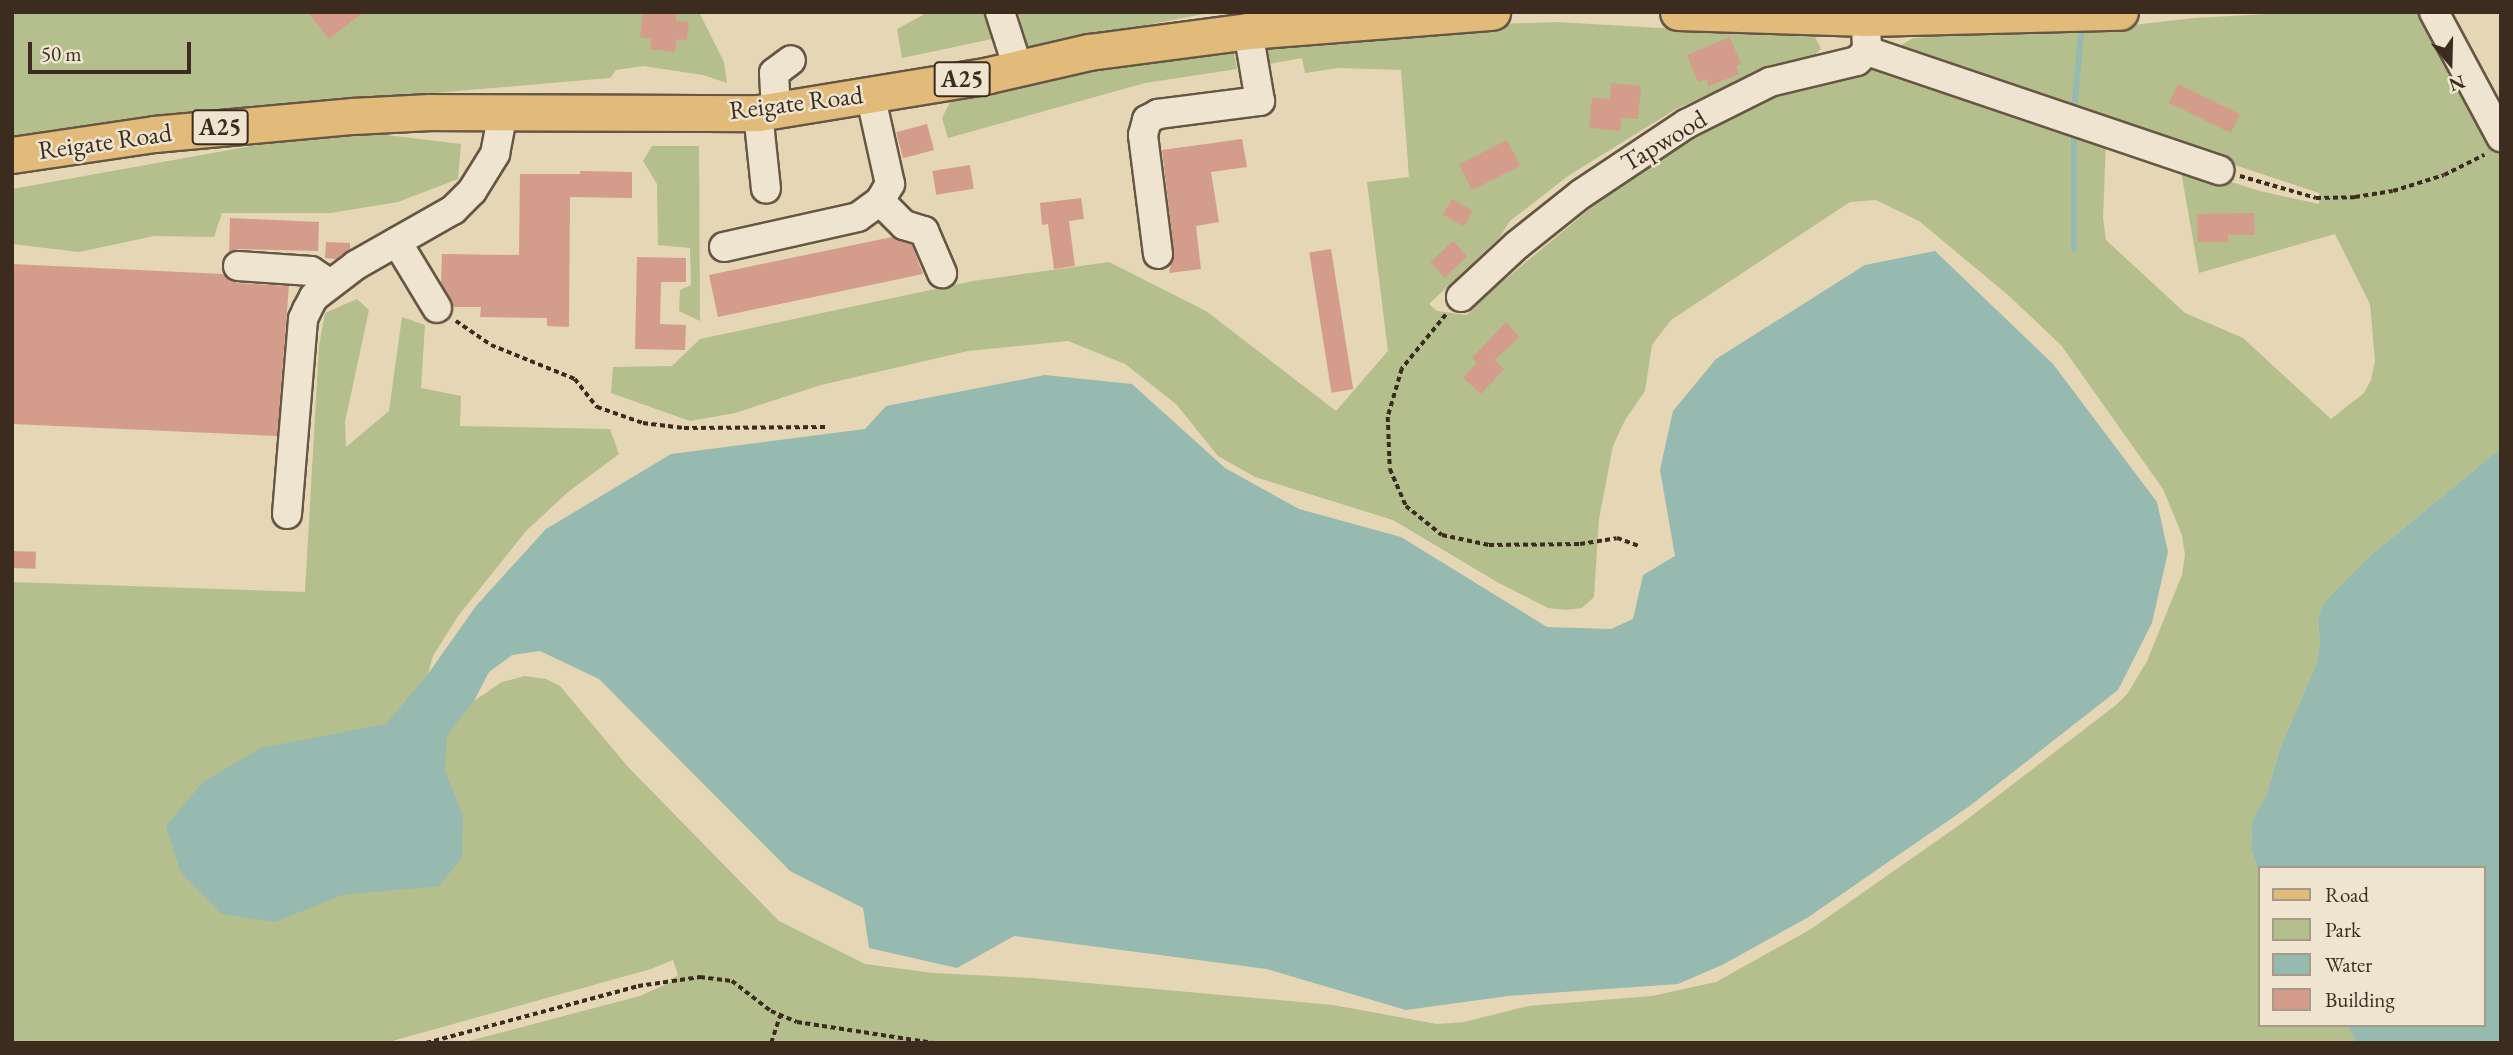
<!DOCTYPE html>
<style>
body{margin:0}
#map{position:relative;width:2513px;height:1055px;overflow:hidden;background:#e5d6b5;font-family:"EB Garamond",serif}
div>[style]{position:absolute}
[style*='--x']{left:calc(var(--x)*1px);top:calc(var(--y)*1px);width:calc(var(--w)*1px);rotate:calc(var(--a)*1deg)}
.green>*{inset:0;background:#b5be8d}
.water>*{inset:0;background:#96b9b0}
.stream>*{height:6px;margin:-3px;padding:0 3px;transform-origin:3px;border-radius:3px;background:#96b9b0}
.building>*{inset:0;background:#d49c8a;transform-origin:0 0}
.path>*{height:3.5px;margin-top:-1.75px;transform-origin:0;background:repeating-linear-gradient(90deg,#3c2c1f 0 5px,transparent 0 8.5px)}
.roads{filter:drop-shadow(2px 0 #665644) drop-shadow(-2px 0 #665644) drop-shadow(0 2px #665644) drop-shadow(0 -2px #665644)}
.minor>*{height:28px;margin:-14px;padding:0 14px;transform-origin:14px;border-radius:14px;background:#eee4cf}
.major>*{height:35px;margin:-17.5px;padding:0 17.5px;transform-origin:17.5px;border-radius:17.5px;background:#e2bb7a}
span{translate:-50% -50%;white-space:nowrap;text-align:center;line-height:1.15;-webkit-text-stroke:5px #eee4cf;paint-order:stroke}
.shield-label span{padding:2px 5px;background:#eee4cf;border:2px solid;border-radius:5px;-webkit-text-stroke-width:0}
.shield-label{font-size:24px;color:#3c2c1f;font-weight:700}
.street-label{font-size:26px;color:#3c2c1f}
.frame{position:absolute;inset:0;border:14px solid #3c2c1f;pointer-events:none}
.legend{position:absolute;left:2258px;top:866px;width:228px;height:161px;box-sizing:border-box;background:#eee4cf;border:2px solid #a79a89;margin:0;padding:9px 12px;list-style:none;font-size:21px;color:#3c2c1f}
.legend li{display:flex;align-items:center;gap:14px;height:35px}
.legend b{width:35px;border:2px solid #a79a89}
.north{position:absolute;left:2415px;top:28px;width:70px;height:70px;-webkit-text-stroke:5px #eee4cf;paint-order:stroke;rotate:161deg;font-size:19px;font-weight:700;line-height:28px;text-align:center;color:#3c2c1f}
.north::after{content:'';display:block;margin:auto;width:24px;height:32px;background:#3c2c1f;clip-path:polygon(50% 0,100% 100%,50% 72%,0 100%)}
.scale{position:absolute;left:28px;top:42px;width:163px;height:32px;box-sizing:border-box;border:4px solid #3c2c1f;border-top:0;padding-left:9px;font-size:21px;line-height:24px;white-space:nowrap;color:#3c2c1f;-webkit-text-stroke:5px #eee4cf;paint-order:stroke}
</style>
<div id="map">
<div class="green">
<div style="clip-path:polygon(12px 12px,699px 12px,724px 62px,727px 83px,703px 75px,643px 66px,616px 70px,610px 78px,284px 106px,12px 142px)"></div>
<div style="clip-path:polygon(922px 12px,992px 12px,997px 38px,902px 58px,897px 29px,923px 15px)"></div>
<div style="clip-path:polygon(1018px 12px,1214px 12px,1028px 48px)"></div>
<div style="clip-path:polygon(evenodd,2306px 12px,2418px 12px,2501px 150px,2501px 448px,2370px 556px,2318px 618px,2320px 643px,2316px 665px,2280px 748px,2267px 793px,2252px 823px,2251px 849px,2259px 872px,2259px 1025px,2347px 1025px,2357px 1043px,461px 1043px,640px 996px,669px 983px,678px 975px,673px 960px,651px 969px,385px 1043px,12px 1043px,12px 582px,305px 592px,319px 346px,325px 313px,357px 299px,369px 310px,345px 422px,346px 447px,389px 411px,402px 317px,425px 325px,421px 388px,461px 396px,460px 426px,610px 429px,619px 454px,568px 492px,526px 531px,458px 616px,433px 656px,428px 674px,430px 691px,456px 707px,474px 701px,502px 682px,525px 676px,546px 679px,560px 686px,629px 768px,779px 921px,865px 964px,933px 973px,1032px 978px,1333px 1005px,1437px 1024px,1464px 1022px,1528px 1006px,1652px 996px,1716px 982px,1811px 929px,1965px 821px,2116px 705px,2128px 693px,2147px 661px,2182px 575px,2185px 555px,2182px 535px,2163px 489px,2061px 345px,2008px 295px,1919px 221px,1876px 200px,1850px 202px,1671px 320px,1652px 345px,1645px 391px,1625px 420px,1613px 446px,1599px 519px,1594px 597px,1582px 608px,1566px 610px,1548px 608px,1497px 582px,1393px 520px,1255px 477px,1218px 456px,1176px 404px,1125px 364px,1068px 341px,968px 351px,821px 385px,735px 413px,690px 421px,611px 393px,613px 367px,672px 366px,700px 339px,973px 281px,1109px 262px,1206px 311px,1336px 411px,1388px 351px,1367px 182px,1409px 177px,1401px 70px,1338px 68px,1305px 73px,1302px 58px,1263px 65px,1261px 44px,1443px 26px,1557px 22px,1815px 37px,1821px 49px,1811px 58px,1746px 78px,1676px 109px,1568px 176px,1510px 221px,1499px 238px,1429px 304px,1437px 311px,1467px 315px,1484px 297px,1609px 193px,1676px 147px,1769px 98px,1865px 67px,1913px 38px,2098px 29px,2194px 18px,2306px 12px,2130px 130px,2319px 193px,2319px 204px,2260px 191px,2180px 166px,2199px 273px,2335px 234px,2370px 304px,2375px 361px,2371px 380px,2364px 393px,2331px 419px,2243px 338px,2185px 313px,2106px 240px,2103px 218px,2106px 141px,2130px 130px)"></div>
<div style="clip-path:polygon(1233px 48px,1237px 69px,1145px 83px,948px 138px,942px 118px,950px 102px,1140px 61px)"></div>
<div style="clip-path:polygon(314px 135px,387px 135px,461px 144px,458px 179px,398px 202px,330px 213px,222px 213px,214px 237px,154px 236px,79px 252px,12px 244px,12px 189px)"></div>
<div style="clip-path:polygon(652px 146px,699px 146px,700px 321px,679px 311px,680px 290px,691px 285px,690px 248px,658px 245px,657px 184px,643px 161px)"></div>
</div>
<div class="water">
<div style="clip-path:polygon(1935px 251px,2053px 364px,2157px 502px,2168px 552px,2152px 623px,2118px 690px,1971px 805px,1807px 918px,1722px 965px,1678px 984px,1508px 996px,1406px 1010px,1267px 969px,1014px 936px,957px 968px,869px 948px,863px 908px,790px 871px,599px 679px,540px 651px,512px 655px,489px 672px,474px 701px,447px 735px,445px 770px,463px 816px,462px 857px,439px 886px,342px 895px,275px 922px,222px 914px,181px 873px,166px 826px,203px 782px,261px 748px,386px 724px,428px 674px,476px 606px,546px 529px,671px 454px,865px 429px,886px 406px,1045px 375px,1132px 384px,1225px 468px,1299px 509px,1401px 537px,1547px 627px,1611px 629px,1633px 619px,1643px 575px,1675px 556px,1660px 470px,1673px 411px,1716px 359px,1865px 265px)"></div>
<div style="clip-path:polygon(2501px 448px,2501px 1043px,2357px 1043px,2347px 1025px,2483px 1025px,2483px 868px,2259px 868px,2259px 872px,2251px 849px,2252px 822px,2267px 793px,2280px 748px,2316px 665px,2320px 643px,2318px 618px,2324px 603px,2370px 556px)"></div>
</div>
<div class="stream">
<div style="--x:2074;--y:110;--w:75;--a:-84.7"></div>
<div style="--x:2074;--y:249;--w:113;--a:-90"></div>
</div>
<div class="building">
<div style="clip-path:polygon(308px 12px,364px 12px,329px 39px)"></div>
<div style="clip-path:polygon(643px 12px,677px 12px,676px 21px,689px 22px,687px 40px,677px 39px,675px 52px,650px 49px,651px 39px,640px 37px)"></div>
<div style="clip-path:polygon(1730px 37px,1741px 64px,1736px 66px,1739px 74px,1709px 86px,1706px 79px,1698px 82px,1687px 55px)"></div>
<div style="clip-path:polygon(1611px 83px,1641px 86px,1638px 119px,1621px 118px,1620px 131px,1589px 128px,1592px 98px,1610px 99px)"></div>
<div style="left:2178px;top:84px;width:69px;height:21px;rotate:26deg"></div>
<div style="left:927px;top:124px;width:27px;height:32px;rotate:75deg"></div>
<div style="clip-path:polygon(1242px 139px,1247px 167px,1211px 172px,1219px 222px,1196px 226px,1201px 269px,1169px 273px,1174px 252px,1162px 150px)"></div>
<div style="left:1507px;top:140px;width:29px;height:54px;rotate:63deg"></div>
<div style="left:970px;top:165px;width:24px;height:38px;rotate:81deg"></div>
<div style="clip-path:polygon(580px 171px,632px 172px,632px 198px,570px 197px,569px 327px,547px 326px,547px 318px,480px 317px,481px 307px,454px 307px,441px 283px,442px 254px,519px 255px,520px 174px,580px 174px)"></div>
<div style="clip-path:polygon(1081px 198px,1084px 219px,1069px 221px,1075px 266px,1054px 269px,1048px 224px,1042px 225px,1040px 203px)"></div>
<div style="left:1452px;top:199px;width:24px;height:18px;rotate:30deg"></div>
<div style="clip-path:polygon(2254px 213px,2255px 235px,2228px 235px,2228px 242px,2198px 242px,2197px 214px)"></div>
<div style="clip-path:polygon(230px 218px,319px 222px,318px 251px,239px 249px,229px 253px)"></div>
<div style="clip-path:polygon(892px 237px,912px 245px,923px 274px,718px 317px,709px 275px)"></div>
<div style="left:1453px;top:241px;width:21px;height:31px;rotate:47deg"></div>
<div style="clip-path:polygon(326px 242px,350px 243px,350px 249px,336px 259px,325px 258px)"></div>
<div style="left:1331px;top:249px;width:142px;height:22px;rotate:81deg"></div>
<div style="clip-path:polygon(637px 257px,686px 258px,686px 282px,661px 282px,660px 324px,686px 325px,685px 350px,635px 349px)"></div>
<div style="clip-path:polygon(12px 264px,223px 274px,237px 283px,289px 286px,277px 436px,12px 424px)"></div>
<div style="clip-path:polygon(1506px 322px,1519px 337px,1495px 360px,1504px 369px,1481px 394px,1463px 378px,1477px 363px,1472px 358px)"></div>
<div style="left:12px;top:551px;width:24px;height:17px;rotate:2deg"></div>
</div>
<div class="path">
<div style="--x:2240;--y:176;--w:79;--a:16.1"></div>
<div style="--x:2316;--y:198;--w:39;--a:-1"></div>
<div style="--x:2355;--y:197;--w:38;--a:-9"></div>
<div style="--x:2393;--y:191;--w:53;--a:-17.4"></div>
<div style="--x:2444;--y:175;--w:45;--a:-26.6"></div>
<div style="--x:1446;--y:315;--w:70;--a:129.2"></div>
<div style="--x:1402;--y:369;--w:50;--a:106.3"></div>
<div style="--x:1388;--y:417;--w:52;--a:87.8"></div>
<div style="--x:1390;--y:469;--w:40;--a:66.6"></div>
<div style="--x:1406;--y:506;--w:46;--a:38.9"></div>
<div style="--x:1442;--y:535;--w:48;--a:12"></div>
<div style="--x:1489;--y:545;--w:91;--a:-0.6"></div>
<div style="--x:1580;--y:544;--w:37;--a:-9"></div>
<div style="--x:1617;--y:538;--w:23;--a:20"></div>
<div style="--x:456;--y:321;--w:42;--a:34.4"></div>
<div style="--x:491;--y:345;--w:91;--a:22"></div>
<div style="--x:575;--y:379;--w:36;--a:52"></div>
<div style="--x:597;--y:407;--w:49;--a:19.2"></div>
<div style="--x:643;--y:423;--w:41;--a:7"></div>
<div style="--x:684;--y:428;--w:143;--a:-0.4"></div>
<div style="--x:426;--y:1043;--w:220;--a:-15"></div>
<div style="--x:638;--y:986;--w:63;--a:-8.3"></div>
<div style="--x:700;--y:977;--w:32;--a:7"></div>
<div style="--x:732;--y:981;--w:49;--a:37.6"></div>
<div style="--x:771;--y:1011;--w:28;--a:23"></div>
<div style="--x:797;--y:1022;--w:140;--a:8.7"></div>
<div style="--x:771;--y:1043;--w:28;--a:-72"></div>
</div>
<div class="roads">
<div class="minor">
<div style="--x:1000;--y:12;--w:59;--a:72.2"></div>
<div style="--x:2434;--y:12;--w:142;--a:61.8"></div>
<div style="--x:1867;--y:51;--w:372;--a:18.7"></div>
<div style="--x:776;--y:111;--w:38;--a:-93"></div>
<div style="--x:774;--y:73;--w:21;--a:-37"></div>
<div style="--x:758;--y:113;--w:76;--a:84"></div>
<div style="--x:880;--y:201;--w:34;--a:45"></div>
<div style="--x:904;--y:225;--w:21;--a:17"></div>
<div style="--x:924;--y:231;--w:46;--a:66.8"></div>
<div style="--x:397;--y:242;--w:77;--a:58.8"></div>
<div style="--x:724;--y:247;--w:137;--a:-12.6"></div>
<div style="--x:858;--y:217;--w:27;--a:-36"></div>
<div style="--x:880;--y:201;--w:20;--a:-60"></div>
<div style="--x:890;--y:184;--w:92;--a:-102.5"></div>
<div style="--x:1158;--y:254;--w:120;--a:-97.2"></div>
<div style="--x:1143;--y:135;--w:16;--a:-75"></div>
<div style="--x:1147;--y:120;--w:13;--a:-29"></div>
<div style="--x:1158;--y:114;--w:103;--a:-7.3"></div>
<div style="--x:1260;--y:101;--w:71;--a:-99.7"></div>
<div style="--x:238;--y:266;--w:73;--a:3.9"></div>
<div style="--x:311;--y:271;--w:23;--a:34"></div>
<div style="--x:1461;--y:297;--w:76;--a:-42.9"></div>
<div style="--x:1517;--y:245;--w:82;--a:-38.6"></div>
<div style="--x:1581;--y:194;--w:126;--a:-33.7"></div>
<div style="--x:1686;--y:124;--w:94;--a:-26.6"></div>
<div style="--x:1770;--y:82;--w:89;--a:-13.6"></div>
<div style="--x:1857;--y:61;--w:14;--a:-45"></div>
<div style="--x:1867;--y:51;--w:33;--a:-92"></div>
<div style="--x:287;--y:514;--w:196;--a:-85.3"></div>
<div style="--x:303;--y:319;--w:10;--a:-66"></div>
<div style="--x:307;--y:310;--w:15;--a:-62"></div>
<div style="--x:314;--y:297;--w:53;--a:-37.3"></div>
<div style="--x:356;--y:265;--w:112;--a:-29.6"></div>
<div style="--x:453;--y:210;--w:27;--a:-45"></div>
<div style="--x:472;--y:191;--w:44;--a:-58.1"></div>
<div style="--x:495;--y:154;--w:43;--a:-79.2"></div>
</div>
<div class="major">
<div style="--x:1678;--y:12;--w:188;--a:1.8"></div>
<div style="--x:1866;--y:18;--w:254;--a:-1.4"></div>
<div style="--x:12;--y:155;--w:144;--a:-8.4"></div>
<div style="--x:154;--y:134;--w:200;--a:-5.2"></div>
<div style="--x:353;--y:116;--w:77;--a:-3"></div>
<div style="--x:430;--y:112;--w:328;--a:0.2"></div>
<div style="--x:758;--y:113;--w:234;--a:-9.3"></div>
<div style="--x:989;--y:75;--w:103;--a:-13"></div>
<div style="--x:1089;--y:52;--w:160;--a:-7.5"></div>
<div style="--x:1248;--y:31;--w:245;--a:-4.5"></div>
</div>
</div>
<div class="shield-label">
<span style="left:962px;top:79px">A25</span>
<span style="left:220px;top:127px">A25</span>
</div>
<div class="street-label">
<span style="left:796px;top:103px;rotate:-7deg">Reigate Road</span>
<span style="left:1664px;top:141px;rotate:-31deg">Tapwood</span>
<span style="left:105px;top:142px;rotate:-8deg">Reigate Road</span>
</div>
<div class="frame"></div>
<ul class="legend">
<li><b style="height:9px;background:#e2bb7a"></b>Road</li>
<li><b style="height:19px;background:#b5be8d"></b>Park</li>
<li><b style="height:19px;background:#96b9b0"></b>Water</li>
<li><b style="height:19px;background:#d49c8a"></b>Building</li>
</ul>
<div class="north">N</div>
<div class="scale">50 m</div>
</div>
